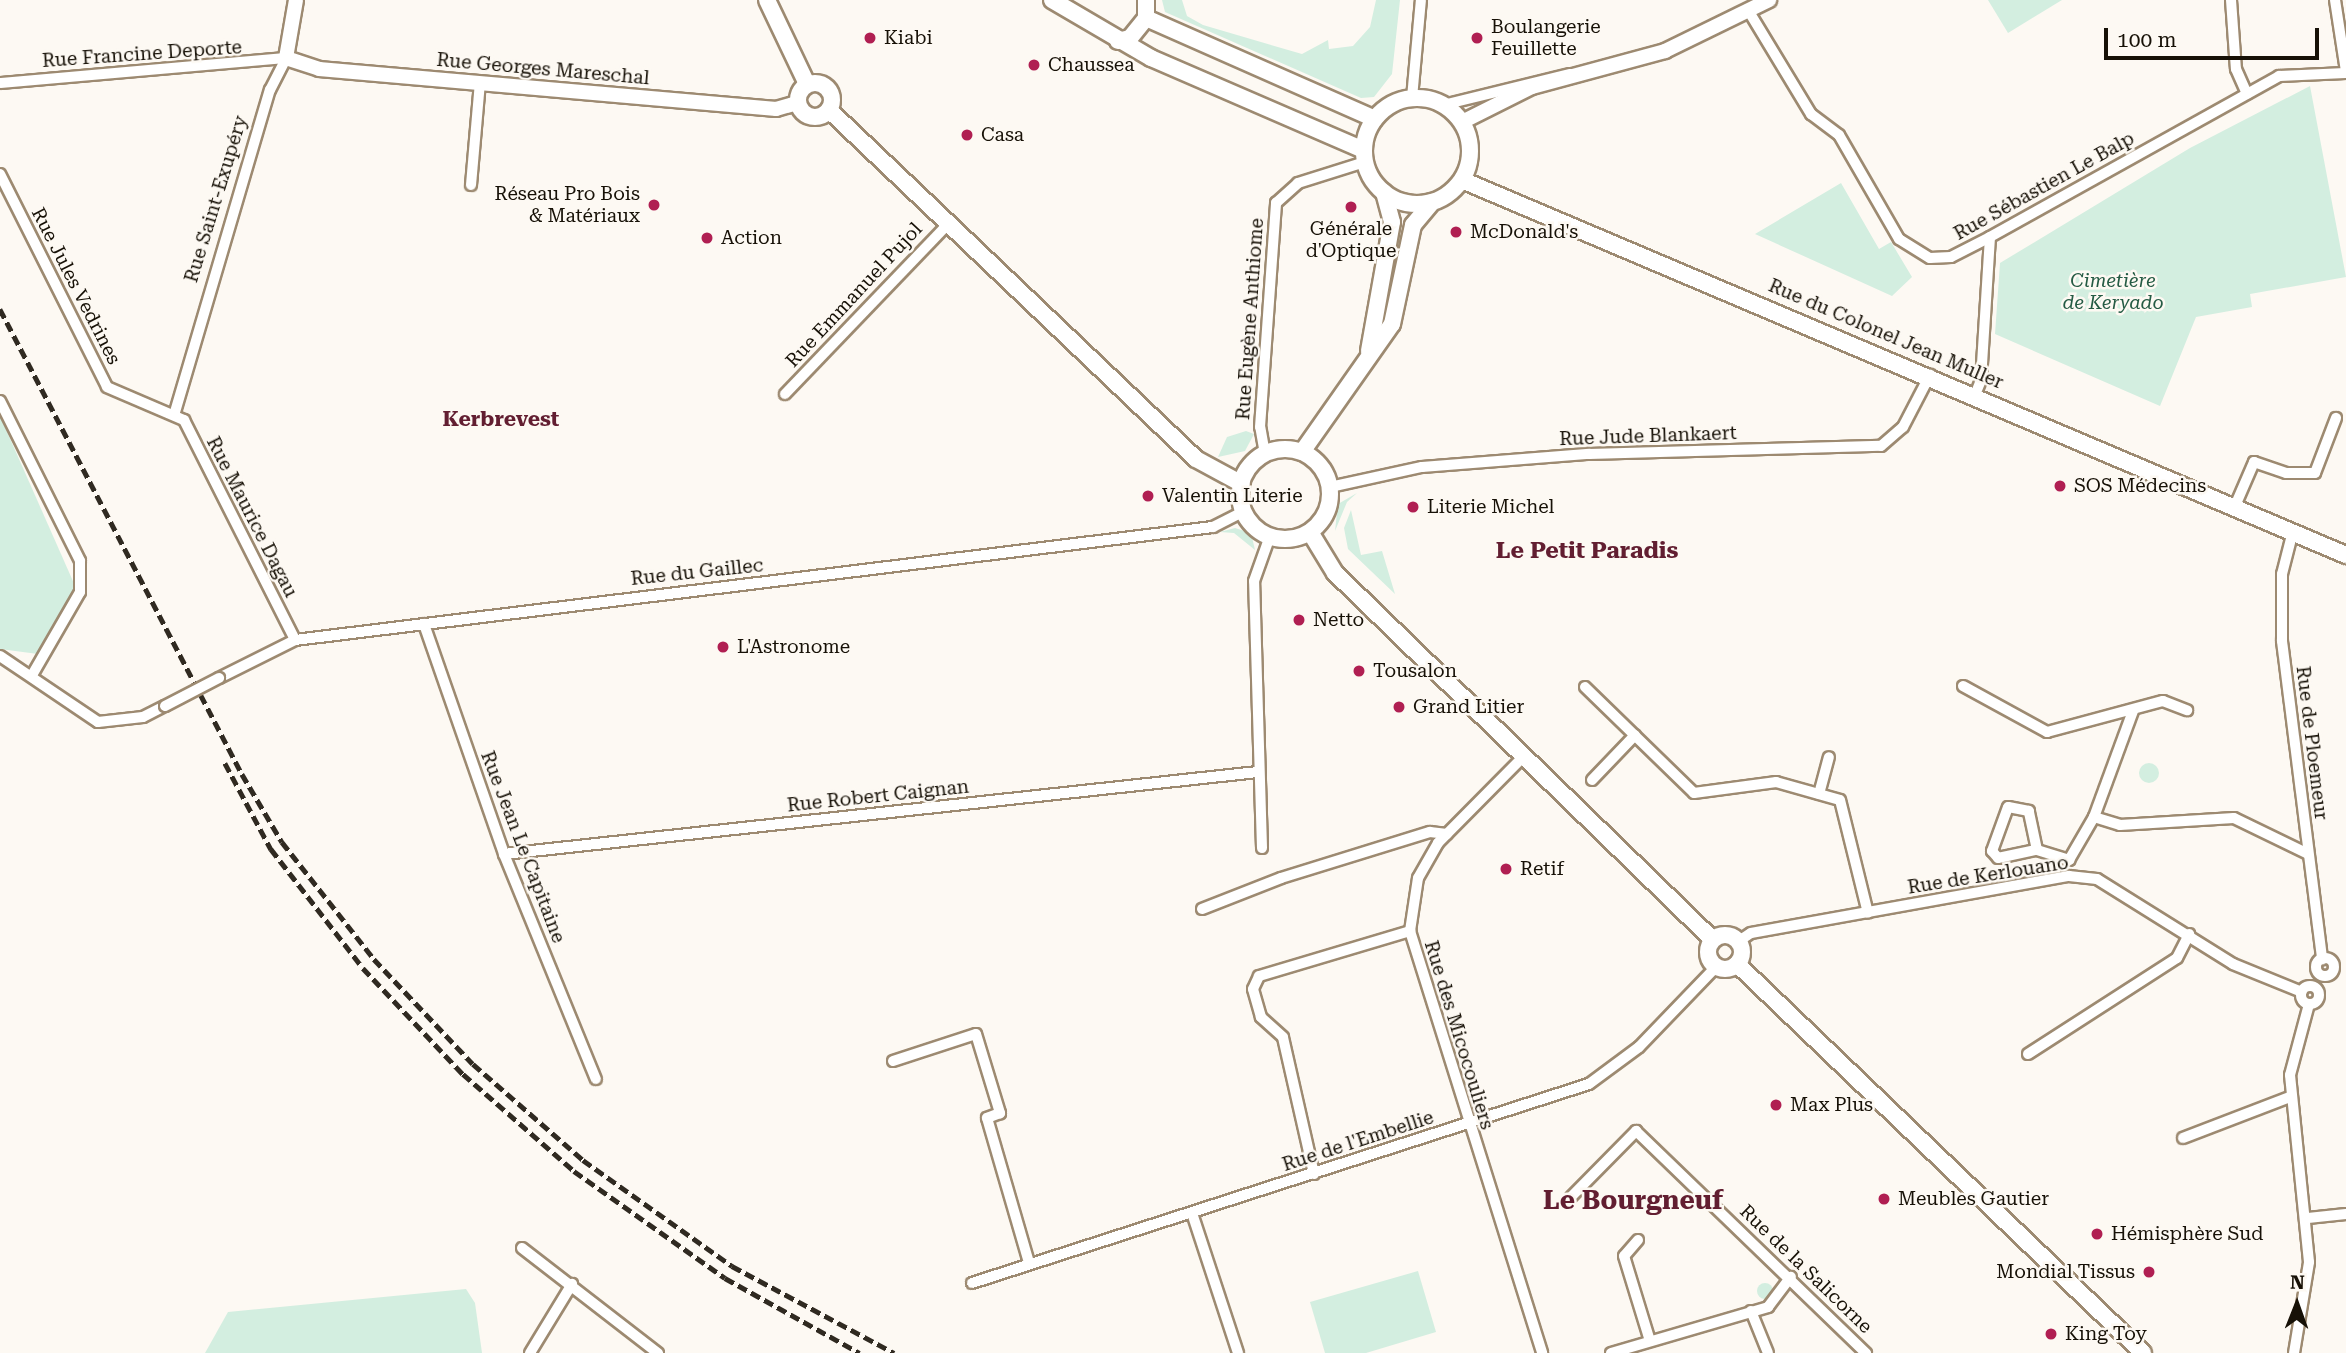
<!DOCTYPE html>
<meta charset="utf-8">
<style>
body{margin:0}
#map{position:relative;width:2346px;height:1353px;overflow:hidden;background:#fdf9f3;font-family:"Roboto Serif",serif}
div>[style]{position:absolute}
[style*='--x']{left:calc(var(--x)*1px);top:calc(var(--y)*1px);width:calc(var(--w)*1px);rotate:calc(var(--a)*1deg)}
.green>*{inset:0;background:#d3eee0}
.round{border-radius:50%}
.roads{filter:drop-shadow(2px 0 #9d8a71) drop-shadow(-2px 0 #9d8a71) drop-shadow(0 2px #9d8a71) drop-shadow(0 -2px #9d8a71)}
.minor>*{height:10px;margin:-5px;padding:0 5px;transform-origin:5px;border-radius:5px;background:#fff}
.minor>.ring{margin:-5px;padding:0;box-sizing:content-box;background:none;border:10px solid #fff;border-radius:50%}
.tertiary>*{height:14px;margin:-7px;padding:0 7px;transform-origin:7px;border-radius:7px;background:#fff}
.secondary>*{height:16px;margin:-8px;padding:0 8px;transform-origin:8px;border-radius:8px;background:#fff}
.secondary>.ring{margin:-8px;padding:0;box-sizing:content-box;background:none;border:16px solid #fff;border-radius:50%}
.rail>*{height:4.5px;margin-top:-2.25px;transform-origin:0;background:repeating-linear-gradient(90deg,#302a21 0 10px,transparent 0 15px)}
.bridges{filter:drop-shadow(2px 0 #9d8a71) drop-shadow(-2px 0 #9d8a71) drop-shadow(0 2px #9d8a71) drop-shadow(0 -2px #9d8a71)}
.minor-bridge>*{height:10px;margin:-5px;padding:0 5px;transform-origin:5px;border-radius:5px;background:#fff}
.dots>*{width:19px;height:19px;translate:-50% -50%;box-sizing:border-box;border:4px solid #fdf9f3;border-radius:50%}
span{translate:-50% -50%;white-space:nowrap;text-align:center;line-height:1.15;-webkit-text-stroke:5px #fdf9f3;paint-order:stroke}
.poi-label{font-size:19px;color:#171107}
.left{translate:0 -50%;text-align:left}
.right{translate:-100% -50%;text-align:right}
.street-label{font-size:19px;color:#171107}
.park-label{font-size:19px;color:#255b44;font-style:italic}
.neighbourhood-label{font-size:21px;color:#621e31;font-weight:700}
.quarter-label{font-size:23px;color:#621e31;font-weight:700}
.district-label{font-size:26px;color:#621e31;font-weight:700}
.north{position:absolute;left:2262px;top:1269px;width:70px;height:70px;-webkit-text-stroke:5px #fdf9f3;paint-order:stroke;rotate:1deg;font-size:19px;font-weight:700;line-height:28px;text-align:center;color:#171107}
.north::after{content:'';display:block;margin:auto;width:24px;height:32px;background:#171107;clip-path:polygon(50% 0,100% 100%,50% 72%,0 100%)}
.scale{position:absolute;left:2104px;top:28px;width:215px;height:32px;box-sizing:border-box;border:4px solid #171107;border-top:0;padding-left:9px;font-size:21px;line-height:24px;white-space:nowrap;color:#171107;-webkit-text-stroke:5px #fdf9f3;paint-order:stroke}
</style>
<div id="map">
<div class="green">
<div style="clip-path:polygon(1162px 0,1182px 0,1187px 16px,1203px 25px,1302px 54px,1328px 40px,1329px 49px,1353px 46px,1370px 27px,1376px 0,1400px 0,1392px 74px,1374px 97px,1361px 98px,1165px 12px)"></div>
<div style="clip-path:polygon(1988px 0,2062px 0,2008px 33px)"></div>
<div style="clip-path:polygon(2310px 86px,2346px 277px,2250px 294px,2252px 307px,2196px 317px,2160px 406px,1995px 334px,2000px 263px,2190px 148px)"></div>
<div style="clip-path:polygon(1841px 183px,1879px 249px,1891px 242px,1912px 277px,1892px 296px,1755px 234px)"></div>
<div style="clip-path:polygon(0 416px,76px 588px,38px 654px,0 649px)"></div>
<div style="clip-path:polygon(1246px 431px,1254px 434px,1245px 451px,1218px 457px,1227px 437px)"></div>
<div style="clip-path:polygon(1357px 493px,1347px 502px,1335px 531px,1338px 504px)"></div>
<div style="clip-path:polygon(1351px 510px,1361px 555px,1382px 551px,1395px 594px,1348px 549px,1344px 528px)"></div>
<div style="clip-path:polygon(1235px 528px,1251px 533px,1255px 550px,1234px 533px,1220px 532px)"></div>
<div class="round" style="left:2139px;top:763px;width:20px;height:20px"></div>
<div style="clip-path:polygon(1418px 1271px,1436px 1332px,1366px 1353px,1325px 1353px,1310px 1302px)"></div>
<div class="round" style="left:1757px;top:1283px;width:16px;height:16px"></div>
<div style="clip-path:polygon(466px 1289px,475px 1303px,482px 1353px,205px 1353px,228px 1312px)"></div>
</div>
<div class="roads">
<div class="minor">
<div style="--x:2231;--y:0;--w:69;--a:85.9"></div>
<div style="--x:2236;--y:69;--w:27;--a:66"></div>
<div style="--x:2335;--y:0;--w:72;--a:81.2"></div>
<div style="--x:1748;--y:10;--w:122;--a:58.8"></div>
<div style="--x:1811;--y:114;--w:35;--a:37"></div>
<div style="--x:1839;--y:135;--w:120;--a:60"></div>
<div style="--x:1899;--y:239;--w:36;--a:32"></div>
<div style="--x:1930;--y:258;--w:21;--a:-3"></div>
<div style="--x:1951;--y:257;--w:44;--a:-27.1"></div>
<div style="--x:1990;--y:237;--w:331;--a:-29.1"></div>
<div style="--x:2279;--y:76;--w:67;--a:-2.6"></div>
<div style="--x:0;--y:83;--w:287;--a:-5"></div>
<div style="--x:1412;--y:98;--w:98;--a:-84.8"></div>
<div style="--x:1443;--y:105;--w:131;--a:-13.7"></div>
<div style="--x:0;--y:174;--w:238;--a:63.3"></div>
<div style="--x:107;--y:387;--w:84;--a:23.2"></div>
<div style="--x:184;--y:420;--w:246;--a:63.2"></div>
<div style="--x:471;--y:185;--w:103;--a:-85"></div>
<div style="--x:785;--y:394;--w:238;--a:-46.2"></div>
<div style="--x:1975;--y:395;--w:16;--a:-68"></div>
<div style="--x:1981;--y:380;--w:143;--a:-86.4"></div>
<div style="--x:0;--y:401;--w:179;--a:63.4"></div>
<div style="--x:80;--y:561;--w:31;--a:90"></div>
<div style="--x:80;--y:592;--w:96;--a:120"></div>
<div style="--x:175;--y:412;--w:336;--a:-73.6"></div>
<div style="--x:270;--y:90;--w:36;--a:-63"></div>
<div style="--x:1265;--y:454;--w:27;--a:-100"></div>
<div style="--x:1260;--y:427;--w:225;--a:-85.9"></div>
<div style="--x:1276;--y:203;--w:30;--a:-42"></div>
<div style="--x:1298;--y:183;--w:70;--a:-17.4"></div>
<div style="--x:1330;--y:487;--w:94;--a:-12.3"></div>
<div style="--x:1422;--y:467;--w:168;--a:-4.5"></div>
<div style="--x:1589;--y:454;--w:292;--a:-1.6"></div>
<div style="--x:1881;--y:446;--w:29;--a:-41"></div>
<div style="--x:1903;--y:427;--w:59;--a:-62.6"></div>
<div style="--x:2235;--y:506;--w:48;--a:-66.6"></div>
<div style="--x:2254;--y:462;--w:34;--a:19"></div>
<div style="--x:2286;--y:473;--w:29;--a:0"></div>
<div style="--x:2315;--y:473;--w:59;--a:-69.1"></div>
<div style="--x:2293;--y:531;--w:44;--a:104.3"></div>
<div style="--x:2282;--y:574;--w:67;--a:90"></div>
<div style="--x:2282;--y:641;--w:321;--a:82.8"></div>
<div style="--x:424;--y:624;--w:244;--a:70.8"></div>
<div style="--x:504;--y:854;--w:243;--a:67.8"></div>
<div style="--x:0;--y:656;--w:118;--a:34"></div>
<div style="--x:98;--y:722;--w:45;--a:-6.3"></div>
<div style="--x:143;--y:717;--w:25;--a:-27"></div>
<div style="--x:219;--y:678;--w:85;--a:-26.6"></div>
<div style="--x:295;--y:640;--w:925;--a:-7.02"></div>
<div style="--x:1213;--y:527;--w:35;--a:-27"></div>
<div style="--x:1963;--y:686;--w:96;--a:28.7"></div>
<div style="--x:2047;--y:732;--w:120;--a:-15"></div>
<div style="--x:2163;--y:701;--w:26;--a:21"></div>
<div style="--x:1585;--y:687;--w:152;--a:44.2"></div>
<div style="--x:1694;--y:793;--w:83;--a:-7.6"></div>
<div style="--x:1776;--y:782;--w:66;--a:15.7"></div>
<div style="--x:1840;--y:800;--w:116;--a:76.1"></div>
<div style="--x:1523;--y:757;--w:121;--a:134.7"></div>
<div style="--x:1438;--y:843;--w:40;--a:119.7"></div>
<div style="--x:1418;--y:878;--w:54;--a:98.6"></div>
<div style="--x:1410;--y:931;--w:442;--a:72.6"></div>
<div style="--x:1592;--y:780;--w:62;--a:-46.3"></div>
<div style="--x:1819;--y:794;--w:38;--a:-75"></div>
<div style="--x:2094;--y:817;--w:27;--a:17"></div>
<div style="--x:2120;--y:825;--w:114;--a:-3.5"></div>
<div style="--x:2234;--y:818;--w:82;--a:25.9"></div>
<div style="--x:1262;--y:848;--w:267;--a:-91.7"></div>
<div style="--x:1254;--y:581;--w:48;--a:-70.4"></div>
<div style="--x:2037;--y:850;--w:40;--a:-102"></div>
<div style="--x:2029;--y:811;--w:21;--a:-169"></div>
<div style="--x:2008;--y:807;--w:47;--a:110"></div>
<div style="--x:1992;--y:851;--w:9;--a:49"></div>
<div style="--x:1998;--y:858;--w:40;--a:-12"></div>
<div style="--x:2037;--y:850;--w:34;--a:17"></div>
<div style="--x:2069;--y:860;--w:50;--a:-59.8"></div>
<div style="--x:2094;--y:817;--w:113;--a:-69.8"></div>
<div style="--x:504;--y:854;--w:757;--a:-6.21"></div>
<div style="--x:1202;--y:909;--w:85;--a:-21.4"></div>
<div style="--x:1281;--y:878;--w:156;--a:-17.2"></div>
<div style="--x:1430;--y:832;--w:17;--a:7"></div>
<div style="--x:1739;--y:941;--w:14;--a:-34"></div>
<div style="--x:1751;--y:933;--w:323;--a:-10.2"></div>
<div style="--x:2069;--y:876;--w:28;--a:6"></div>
<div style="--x:2097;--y:879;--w:160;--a:32"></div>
<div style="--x:2233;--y:964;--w:74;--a:22.1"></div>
<div class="ring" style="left:2316px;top:958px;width:8px;height:8px"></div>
<div class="ring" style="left:2301px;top:986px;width:8px;height:8px"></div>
<div style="--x:2028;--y:1054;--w:177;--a:-32.8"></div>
<div style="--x:2177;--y:958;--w:27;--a:-63"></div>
<div style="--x:893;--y:1061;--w:87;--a:-18"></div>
<div style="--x:976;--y:1034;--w:83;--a:73.1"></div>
<div style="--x:1000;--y:1113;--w:14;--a:159"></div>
<div style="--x:987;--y:1118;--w:151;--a:73.8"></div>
<div style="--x:2183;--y:1138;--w:115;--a:-21"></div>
<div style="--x:1314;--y:1174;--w:140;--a:-102.8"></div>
<div style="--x:1283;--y:1037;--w:30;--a:-138"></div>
<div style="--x:1261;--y:1017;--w:29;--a:-106"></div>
<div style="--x:1253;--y:989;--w:14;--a:-65"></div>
<div style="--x:1259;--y:976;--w:158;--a:-16.6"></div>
<div style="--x:1571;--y:1197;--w:93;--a:-45.4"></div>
<div style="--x:1636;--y:1131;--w:320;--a:44"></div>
<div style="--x:1192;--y:1213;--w:147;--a:71.8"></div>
<div style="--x:2308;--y:1218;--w:38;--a:-6"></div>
<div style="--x:1638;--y:1240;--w:21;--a:131"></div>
<div style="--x:1624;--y:1256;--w:89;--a:73"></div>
<div style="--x:522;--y:1248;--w:172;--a:37.7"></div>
<div style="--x:972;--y:1283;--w:648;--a:-17.88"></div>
<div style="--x:1589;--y:1084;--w:62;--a:-36.5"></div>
<div style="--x:1639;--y:1047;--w:112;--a:-46.1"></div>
<div style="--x:1751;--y:1311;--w:45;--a:68"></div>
<div style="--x:530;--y:1353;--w:81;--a:-58.7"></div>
<div style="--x:1611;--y:1353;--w:164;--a:-16.3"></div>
<div style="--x:1768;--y:1307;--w:38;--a:-53"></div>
<div style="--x:2294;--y:1353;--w:92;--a:-80.6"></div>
<div style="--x:2309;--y:1262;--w:188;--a:-95.8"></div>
<div style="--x:2290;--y:1075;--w:73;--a:-75"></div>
</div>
<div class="tertiary">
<div style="--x:296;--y:0;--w:59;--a:99.8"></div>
<div style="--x:286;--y:58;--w:35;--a:18"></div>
<div style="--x:319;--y:69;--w:459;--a:5"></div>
<div style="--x:776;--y:109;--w:22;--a:-16"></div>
<div style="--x:1462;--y:122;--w:78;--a:-26.6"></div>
<div style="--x:1532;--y:87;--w:138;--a:-15.1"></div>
<div style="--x:1665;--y:51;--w:116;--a:-26.1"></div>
</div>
<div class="secondary">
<div style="--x:767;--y:0;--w:93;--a:64.5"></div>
<div style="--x:1052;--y:0;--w:115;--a:30.4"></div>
<div style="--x:1151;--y:58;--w:232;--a:23.4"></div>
<div style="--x:1146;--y:0;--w:18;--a:90"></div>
<div style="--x:1146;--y:18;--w:250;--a:23.8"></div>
<div style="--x:1118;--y:41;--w:12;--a:-14"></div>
<div style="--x:1130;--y:38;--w:26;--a:-51"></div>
<div class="ring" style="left:798px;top:83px;width:18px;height:18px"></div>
<div class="ring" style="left:1364px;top:98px;width:90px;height:90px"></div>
<div style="--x:829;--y:110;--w:506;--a:43.56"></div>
<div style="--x:1196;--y:459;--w:52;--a:28.5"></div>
<div style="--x:1462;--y:180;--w:960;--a:22.99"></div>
<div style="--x:1369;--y:351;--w:131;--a:-79.9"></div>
<div style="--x:1392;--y:222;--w:31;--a:-105"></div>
<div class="ring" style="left:1240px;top:449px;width:74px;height:74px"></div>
<div style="--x:1302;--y:452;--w:156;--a:-54.9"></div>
<div style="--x:1392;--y:324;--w:101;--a:-78"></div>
<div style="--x:1413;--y:225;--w:30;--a:-50"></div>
<div style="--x:1310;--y:532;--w:48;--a:58.6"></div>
<div style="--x:1335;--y:573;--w:525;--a:44.15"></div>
<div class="ring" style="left:1708px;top:935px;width:18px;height:18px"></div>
<div style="--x:1737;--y:964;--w:562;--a:43.77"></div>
</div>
</div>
<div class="rail">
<div style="--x:0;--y:309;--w:524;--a:62.51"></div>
<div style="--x:242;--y:774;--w:79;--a:59.5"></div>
<div style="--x:282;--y:842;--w:149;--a:51.8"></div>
<div style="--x:374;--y:959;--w:144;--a:46.7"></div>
<div style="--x:473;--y:1064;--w:146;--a:41.1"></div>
<div style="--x:583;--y:1160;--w:183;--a:35.4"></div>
<div style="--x:732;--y:1266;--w:184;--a:28.2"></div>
<div style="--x:225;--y:763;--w:98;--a:61.9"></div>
<div style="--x:271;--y:849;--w:150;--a:52.3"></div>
<div style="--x:363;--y:968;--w:146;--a:46.7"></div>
<div style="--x:463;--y:1074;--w:147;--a:41.1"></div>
<div style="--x:574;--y:1171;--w:185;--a:35.3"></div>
<div style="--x:725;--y:1278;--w:154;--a:29.1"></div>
</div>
<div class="bridges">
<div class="minor-bridge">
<div style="--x:165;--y:706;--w:61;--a:-27.4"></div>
</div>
</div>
<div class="dots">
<div style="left:870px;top:38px;background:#b01f52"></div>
<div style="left:1477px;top:38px;background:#b01f52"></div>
<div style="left:1034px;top:65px;background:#b01f52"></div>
<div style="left:967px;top:135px;background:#b01f52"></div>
<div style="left:654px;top:205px;background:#b01f52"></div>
<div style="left:1351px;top:207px;background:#b01f52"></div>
<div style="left:1456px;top:232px;background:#b01f52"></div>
<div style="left:707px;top:238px;background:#b01f52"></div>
<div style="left:2060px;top:486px;background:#b01f52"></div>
<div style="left:1148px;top:496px;background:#b01f52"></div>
<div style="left:1413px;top:507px;background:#b01f52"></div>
<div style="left:1299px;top:620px;background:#b01f52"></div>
<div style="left:723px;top:647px;background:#b01f52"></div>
<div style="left:1359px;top:671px;background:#b01f52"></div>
<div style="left:1399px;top:707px;background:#b01f52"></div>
<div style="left:1506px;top:869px;background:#b01f52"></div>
<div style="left:1776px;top:1105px;background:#b01f52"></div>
<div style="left:1884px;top:1199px;background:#b01f52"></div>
<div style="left:2097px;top:1234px;background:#b01f52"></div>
<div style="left:2149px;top:1272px;background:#b01f52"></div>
<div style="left:2051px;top:1334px;background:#b01f52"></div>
</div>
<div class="poi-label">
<span class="left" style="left:1491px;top:38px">Boulangerie<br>Feuillette</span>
<span class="left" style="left:884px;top:38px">Kiabi</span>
<span class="left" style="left:1048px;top:65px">Chaussea</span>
<span class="left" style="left:981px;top:135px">Casa</span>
<span class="right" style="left:640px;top:205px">Réseau Pro Bois<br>&amp; Matériaux</span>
<span style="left:1351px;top:240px">Générale<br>d'Optique</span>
<span class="left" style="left:1470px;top:232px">McDonald's</span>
<span class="left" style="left:721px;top:238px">Action</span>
<span class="left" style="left:2074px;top:486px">SOS Médecins</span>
<span class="left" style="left:1162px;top:496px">Valentin Literie</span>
<span class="left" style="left:1427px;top:507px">Literie Michel</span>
<span class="left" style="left:1313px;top:620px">Netto</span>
<span class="left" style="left:737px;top:647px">L'Astronome</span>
<span class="left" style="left:1373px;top:671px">Tousalon</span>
<span class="left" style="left:1413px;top:707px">Grand Litier</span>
<span class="left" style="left:1520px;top:869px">Retif</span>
<span class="left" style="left:1790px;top:1105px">Max Plus</span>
<span class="left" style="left:1898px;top:1199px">Meubles Gautier</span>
<span class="left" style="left:2111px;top:1234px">Hémisphère Sud</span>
<span class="right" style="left:2135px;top:1272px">Mondial Tissus</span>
<span class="left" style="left:2065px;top:1334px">King Toy</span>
</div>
<div class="street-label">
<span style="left:142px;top:54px;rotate:-4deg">Rue Francine Deporte</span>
<span style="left:543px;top:69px;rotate:5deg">Rue Georges Mareschal</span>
<span style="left:2044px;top:186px;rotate:-29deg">Rue Sébastien Le Balp</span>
<span style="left:216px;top:199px;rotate:-73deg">Rue Saint-Exupéry</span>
<span style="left:76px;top:286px;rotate:63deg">Rue Jules Vedrines</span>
<span style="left:854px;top:295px;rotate:-47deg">Rue Emmanuel Pujol</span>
<span style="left:1250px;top:319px;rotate:-86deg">Rue Eugène Anthiome</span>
<span style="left:1886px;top:334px;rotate:23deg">Rue du Colonel Jean Muller</span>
<span style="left:1648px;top:436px;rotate:-2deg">Rue Jude Blankaert</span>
<span style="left:252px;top:517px;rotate:63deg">Rue Maurice Dagau</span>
<span style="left:697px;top:572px;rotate:-6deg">Rue du Gaillec</span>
<span style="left:2312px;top:743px;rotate:83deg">Rue de Ploemeur</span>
<span style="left:878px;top:796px;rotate:-6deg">Rue Robert Caignan</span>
<span style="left:523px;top:847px;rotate:69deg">Rue Jean Le Capitaine</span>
<span style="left:1988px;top:875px;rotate:-9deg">Rue de Kerlouano</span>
<span style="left:1459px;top:1035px;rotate:73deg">Rue des Micocouliers</span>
<span style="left:1358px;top:1141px;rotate:-18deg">Rue de l'Embellie</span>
<span style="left:1806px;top:1269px;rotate:44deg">Rue de la Salicorne</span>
</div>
<div class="park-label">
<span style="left:2113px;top:292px">Cimetière<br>de Keryado</span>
</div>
<div class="neighbourhood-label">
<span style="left:501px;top:419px">Kerbrevest</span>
</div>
<div class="quarter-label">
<span style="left:1587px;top:551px">Le Petit Paradis</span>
</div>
<div class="district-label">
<span style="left:1633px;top:1201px">Le Bourgneuf</span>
</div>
<div class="north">N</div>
<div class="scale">100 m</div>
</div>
